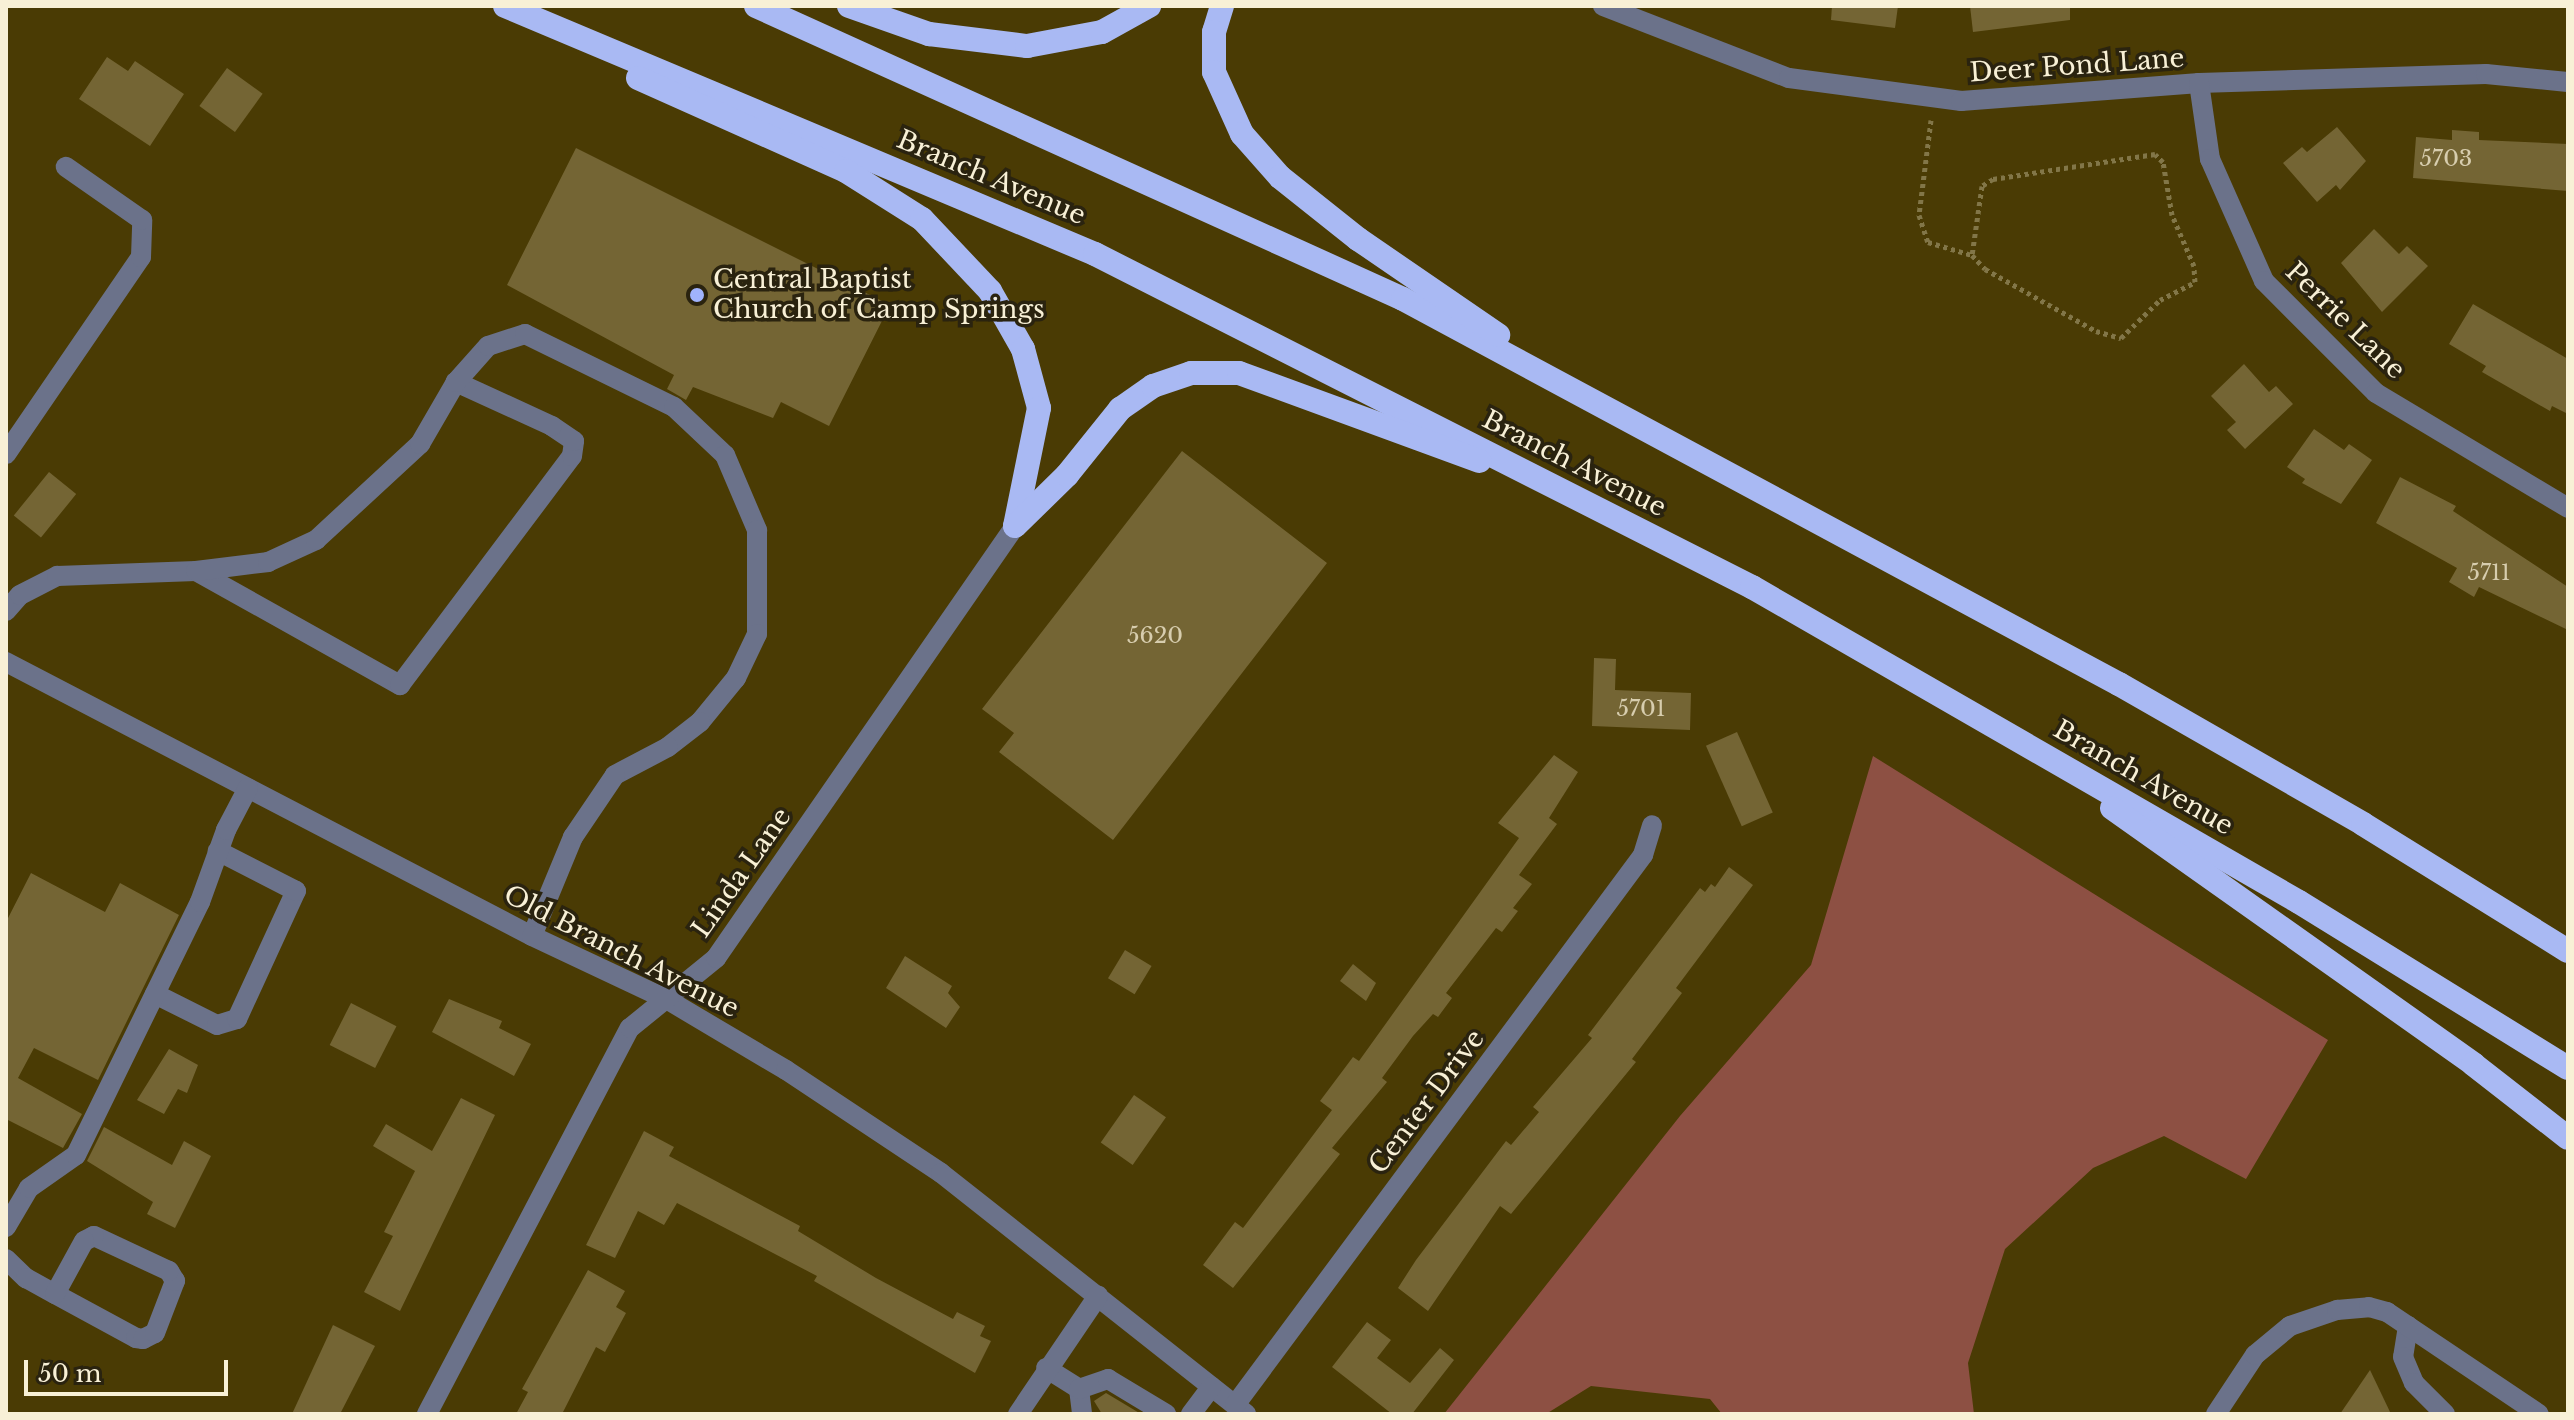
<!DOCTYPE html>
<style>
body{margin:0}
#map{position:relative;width:2574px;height:1420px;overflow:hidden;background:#4a3b04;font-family:"Libre Baskerville",serif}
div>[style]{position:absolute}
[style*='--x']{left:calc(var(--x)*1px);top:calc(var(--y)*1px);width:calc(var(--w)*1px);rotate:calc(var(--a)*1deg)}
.forest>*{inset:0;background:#8d5043}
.building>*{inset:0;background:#746534;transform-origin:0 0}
.path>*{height:5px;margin-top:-2.5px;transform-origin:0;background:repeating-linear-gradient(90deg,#827648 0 4px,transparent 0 8px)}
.minor>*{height:20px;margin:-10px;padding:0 10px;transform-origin:10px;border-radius:10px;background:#6b728a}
.highway>*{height:24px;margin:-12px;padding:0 12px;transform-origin:12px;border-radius:12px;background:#a9b9f3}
.dots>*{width:22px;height:22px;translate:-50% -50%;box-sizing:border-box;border:4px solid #2a230f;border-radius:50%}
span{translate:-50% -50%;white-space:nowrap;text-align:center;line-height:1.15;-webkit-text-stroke:7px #2a230f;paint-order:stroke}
.number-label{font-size:22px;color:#d7cdae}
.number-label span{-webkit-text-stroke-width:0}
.street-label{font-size:26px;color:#f8f0d6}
.poi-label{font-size:26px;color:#f8f0d6}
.left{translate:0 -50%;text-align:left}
.frame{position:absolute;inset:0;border:8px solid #f8f0d6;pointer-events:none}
.scale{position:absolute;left:24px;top:1360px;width:204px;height:36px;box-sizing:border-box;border:4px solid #f8f0d6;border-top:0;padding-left:10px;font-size:24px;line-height:28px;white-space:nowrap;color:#f8f0d6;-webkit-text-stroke:6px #2a230f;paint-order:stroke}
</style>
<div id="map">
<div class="forest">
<div style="clip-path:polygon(1873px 756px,2328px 1040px,2246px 1179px,2164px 1136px,2093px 1168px,2005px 1249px,1968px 1363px,1974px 1414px,1722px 1414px,1710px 1399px,1591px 1386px,1546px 1414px,1444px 1414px,1680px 1116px,1811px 965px)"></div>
</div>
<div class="building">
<div style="clip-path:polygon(1832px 6px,1898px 6px,1895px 28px,1831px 20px)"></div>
<div style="clip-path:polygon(1970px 6px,2070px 6px,2070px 20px,1973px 32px)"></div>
<div style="clip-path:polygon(107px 57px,128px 71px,135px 61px,184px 94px,150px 146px,79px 99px)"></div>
<div style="left:227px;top:68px;width:44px;height:47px;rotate:36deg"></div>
<div style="clip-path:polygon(2337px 127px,2366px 161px,2340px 190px,2336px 185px,2317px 202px,2283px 163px,2302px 147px,2307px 152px)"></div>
<div style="clip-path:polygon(2452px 130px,2479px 132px,2479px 140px,2568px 144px,2568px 191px,2413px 178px,2416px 137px,2452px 140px)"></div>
<div style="clip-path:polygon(576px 148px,890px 305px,829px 426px,781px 402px,773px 418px,693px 387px,686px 400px,667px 389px,674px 375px,507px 285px)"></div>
<div style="clip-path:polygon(2374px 229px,2399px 254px,2407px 246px,2428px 266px,2382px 312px,2341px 263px)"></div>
<div style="clip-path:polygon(2473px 304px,2568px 359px,2568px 414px,2552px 406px,2550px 411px,2482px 372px,2486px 366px,2449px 344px)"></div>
<div style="clip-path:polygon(2244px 364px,2269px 392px,2276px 386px,2293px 404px,2245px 449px,2227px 430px,2236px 422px,2211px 396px)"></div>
<div style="clip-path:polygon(2314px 429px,2344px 450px,2349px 444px,2372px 460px,2341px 504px,2302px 483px,2305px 479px,2287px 467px)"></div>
<div style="clip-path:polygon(1182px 451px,1327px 563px,1113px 840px,999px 752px,1014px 733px,982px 709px)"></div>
<div style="left:49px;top:472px;width:35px;height:56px;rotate:39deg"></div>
<div style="clip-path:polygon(2400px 477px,2456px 506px,2453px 511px,2568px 587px,2568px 630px,2479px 587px,2474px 597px,2449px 582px,2457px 568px,2376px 523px)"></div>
<div style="clip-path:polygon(1594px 658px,1616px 659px,1615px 690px,1691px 693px,1690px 730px,1592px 726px)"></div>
<div style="left:1737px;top:732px;width:88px;height:34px;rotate:66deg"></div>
<div style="clip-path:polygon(1554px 755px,1578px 772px,1549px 818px,1557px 824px,1519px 875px,1532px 884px,1513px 908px,1518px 911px,1502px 932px,1496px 928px,1446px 993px,1452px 998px,1438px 1017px,1433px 1014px,1413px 1036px,1382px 1078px,1387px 1082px,1332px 1148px,1340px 1154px,1233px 1288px,1203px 1265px,1235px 1222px,1243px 1228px,1332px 1110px,1320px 1101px,1353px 1057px,1359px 1061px,1519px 838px,1498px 823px)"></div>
<div style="clip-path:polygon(1729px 867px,1753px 885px,1676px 988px,1682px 993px,1632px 1059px,1636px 1062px,1511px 1214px,1500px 1206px,1428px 1311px,1398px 1288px,1416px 1260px,1506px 1141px,1511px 1145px,1539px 1112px,1533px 1107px,1592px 1038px,1588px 1035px,1700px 888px,1705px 892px,1711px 884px,1715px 887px)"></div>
<div style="clip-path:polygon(31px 873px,105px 912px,120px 883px,179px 915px,98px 1080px,34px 1048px,18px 1078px,82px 1114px,63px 1148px,6px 1119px,6px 922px)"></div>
<div style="left:1125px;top:950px;width:31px;height:33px;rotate:31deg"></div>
<div style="clip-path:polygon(905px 956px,952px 986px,948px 993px,960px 1007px,946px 1028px,886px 988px)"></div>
<div style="clip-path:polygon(1353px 964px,1376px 983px,1366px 1001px,1340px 981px)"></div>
<div style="clip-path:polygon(449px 999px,502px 1021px,499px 1028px,531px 1044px,514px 1076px,432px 1032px)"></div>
<div style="left:351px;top:1003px;width:51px;height:47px;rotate:27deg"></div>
<div style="clip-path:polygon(169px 1049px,198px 1065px,187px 1093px,178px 1089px,164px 1114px,137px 1100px)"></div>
<div style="left:1134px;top:1095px;width:39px;height:58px;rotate:35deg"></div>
<div style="clip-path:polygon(461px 1098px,495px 1115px,400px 1311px,364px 1292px,393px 1236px,384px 1232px,415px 1171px,373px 1146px,386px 1124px,432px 1151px)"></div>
<div style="clip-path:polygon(104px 1127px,172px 1165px,184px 1141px,211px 1156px,175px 1228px,147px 1214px,153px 1202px,87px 1161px)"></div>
<div style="clip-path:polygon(644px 1131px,674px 1147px,669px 1156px,800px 1226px,798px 1231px,876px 1278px,953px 1319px,957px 1312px,985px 1326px,980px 1336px,991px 1341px,975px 1373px,814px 1281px,817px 1276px,677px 1203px,664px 1225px,638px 1211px,615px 1258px,586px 1245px)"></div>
<div style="clip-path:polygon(588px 1270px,625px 1291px,616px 1307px,626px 1313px,605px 1352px,596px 1347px,562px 1414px,516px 1414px,528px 1392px,522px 1389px)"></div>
<div style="clip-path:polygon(1367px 1322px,1391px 1340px,1377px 1358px,1410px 1383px,1440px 1348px,1454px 1360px,1412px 1414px,1392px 1414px,1332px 1367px)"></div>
<div style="clip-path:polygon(333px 1325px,375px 1346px,340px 1414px,292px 1414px)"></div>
<div style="clip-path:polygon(2370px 1370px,2391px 1414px,2340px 1414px)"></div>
<div style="clip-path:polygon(1106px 1393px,1141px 1414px,1102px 1414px,1094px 1401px)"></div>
</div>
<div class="path">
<div style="--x:1931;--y:120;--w:96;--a:97.2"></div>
<div style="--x:1919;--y:215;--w:28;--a:72"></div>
<div style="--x:1928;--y:242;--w:46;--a:16.5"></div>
<div style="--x:1972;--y:255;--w:19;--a:47"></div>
<div style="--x:1985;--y:269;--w:127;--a:29.2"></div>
<div style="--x:2096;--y:331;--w:26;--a:16"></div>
<div style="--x:2121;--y:338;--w:54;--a:-44.3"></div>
<div style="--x:2160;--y:300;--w:39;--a:-27"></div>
<div style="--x:2195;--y:282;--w:16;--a:-94"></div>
<div style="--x:2194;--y:266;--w:56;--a:-113.3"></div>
<div style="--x:2172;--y:215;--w:54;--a:-99.6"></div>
<div style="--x:2163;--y:162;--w:11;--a:-135"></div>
<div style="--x:2155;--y:154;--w:164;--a:171.2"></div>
<div style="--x:1993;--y:179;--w:13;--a:148"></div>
<div style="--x:1982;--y:186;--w:70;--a:98.2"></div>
</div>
<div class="minor">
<div style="--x:1603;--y:6;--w:199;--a:21.2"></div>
<div style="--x:1789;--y:78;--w:174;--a:7.6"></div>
<div style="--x:1961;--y:101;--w:239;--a:-4.3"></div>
<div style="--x:2199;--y:83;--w:287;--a:-1.8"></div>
<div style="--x:2486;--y:74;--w:82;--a:5.6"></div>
<div style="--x:2199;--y:83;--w:77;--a:81.8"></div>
<div style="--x:2210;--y:159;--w:133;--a:66.1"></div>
<div style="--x:2264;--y:281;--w:158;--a:45"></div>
<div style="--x:2376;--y:393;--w:224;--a:30.9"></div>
<div style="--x:6;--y:454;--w:239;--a:-55.6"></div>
<div style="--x:141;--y:257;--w:37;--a:-88"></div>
<div style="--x:142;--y:220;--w:93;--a:-145.1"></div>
<div style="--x:196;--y:571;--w:234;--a:29.2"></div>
<div style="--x:400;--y:685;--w:286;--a:-53.1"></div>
<div style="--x:572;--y:456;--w:15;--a:-82"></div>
<div style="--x:574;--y:441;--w:27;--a:-146"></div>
<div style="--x:552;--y:426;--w:106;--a:-155.4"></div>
<div style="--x:6;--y:611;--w:21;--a:-49"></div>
<div style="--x:20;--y:595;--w:42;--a:-27.2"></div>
<div style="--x:57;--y:576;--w:139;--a:-2.1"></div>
<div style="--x:196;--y:571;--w:73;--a:-7.1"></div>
<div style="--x:268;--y:562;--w:53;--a:-24.6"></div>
<div style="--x:316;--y:540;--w:142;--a:-42.7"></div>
<div style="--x:420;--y:444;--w:72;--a:-59.9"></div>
<div style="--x:456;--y:382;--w:48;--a:-48.4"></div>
<div style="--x:488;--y:346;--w:39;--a:-18"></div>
<div style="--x:525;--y:334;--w:166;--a:26.1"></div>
<div style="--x:674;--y:407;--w:70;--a:43.3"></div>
<div style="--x:725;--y:455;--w:82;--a:66.9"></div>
<div style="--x:757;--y:530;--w:104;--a:90"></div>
<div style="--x:757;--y:634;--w:49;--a:115.5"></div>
<div style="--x:736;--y:678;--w:57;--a:129.3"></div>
<div style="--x:700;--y:722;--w:41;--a:142"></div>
<div style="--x:668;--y:747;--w:60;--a:152.2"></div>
<div style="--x:615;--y:775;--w:75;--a:124.1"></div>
<div style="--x:573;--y:837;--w:107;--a:112.5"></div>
<div style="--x:6;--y:662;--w:593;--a:27.52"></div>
<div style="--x:532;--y:936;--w:150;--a:25.2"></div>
<div style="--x:668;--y:1000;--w:137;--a:30.7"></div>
<div style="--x:786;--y:1070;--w:186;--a:33.6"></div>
<div style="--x:941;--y:1173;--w:389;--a:38.3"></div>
<div style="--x:155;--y:994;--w:69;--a:26.6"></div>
<div style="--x:217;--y:1025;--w:21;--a:-17"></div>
<div style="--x:237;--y:1019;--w:141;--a:-65.3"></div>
<div style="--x:296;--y:891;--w:88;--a:-152.9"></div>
<div style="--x:6;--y:1227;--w:45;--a:-59.5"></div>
<div style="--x:29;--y:1188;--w:57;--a:-35.1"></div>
<div style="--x:76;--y:1155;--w:282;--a:-63.9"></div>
<div style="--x:200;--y:902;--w:77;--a:-70.1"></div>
<div style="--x:226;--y:830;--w:47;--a:-62.4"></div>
<div style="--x:6;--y:1259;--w:28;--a:44"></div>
<div style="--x:26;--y:1278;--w:33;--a:29"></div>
<div style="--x:55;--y:1294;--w:92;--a:28.5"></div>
<div style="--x:136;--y:1338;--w:7;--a:8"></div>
<div style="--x:143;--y:1339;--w:13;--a:-27"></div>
<div style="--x:155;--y:1333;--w:56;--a:-69"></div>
<div style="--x:175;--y:1281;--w:12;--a:-121"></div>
<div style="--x:169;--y:1271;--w:83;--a:-155"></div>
<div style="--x:94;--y:1236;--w:11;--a:153"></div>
<div style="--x:84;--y:1241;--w:60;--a:118.7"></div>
<div style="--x:2408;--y:1326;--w:31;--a:99"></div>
<div style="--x:2403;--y:1357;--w:28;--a:67"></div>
<div style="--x:2414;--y:1383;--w:44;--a:45"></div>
<div style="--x:1046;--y:1368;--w:39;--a:32"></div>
<div style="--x:1079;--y:1389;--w:25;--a:83"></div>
<div style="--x:1079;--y:1389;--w:31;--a:-19"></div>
<div style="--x:1108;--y:1379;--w:68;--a:31.1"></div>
<div style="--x:1235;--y:1405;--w:685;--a:-53.43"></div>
<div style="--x:1643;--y:855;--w:31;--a:-73"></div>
<div style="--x:427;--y:1414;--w:436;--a:-62.3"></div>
<div style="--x:630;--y:1028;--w:111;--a:-39.1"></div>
<div style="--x:716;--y:958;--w:525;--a:-55.31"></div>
<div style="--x:1018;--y:1414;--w:143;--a:-55.9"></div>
<div style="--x:1191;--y:1414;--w:34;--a:-53"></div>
<div style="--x:2216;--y:1414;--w:71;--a:-56.5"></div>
<div style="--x:2255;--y:1355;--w:45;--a:-39.6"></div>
<div style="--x:2290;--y:1326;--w:50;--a:-18.8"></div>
<div style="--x:2337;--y:1310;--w:32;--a:-5"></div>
<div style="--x:2369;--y:1307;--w:19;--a:16"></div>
<div style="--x:2387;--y:1312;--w:183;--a:33.9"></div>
</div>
<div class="highway">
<div style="--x:505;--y:6;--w:640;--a:22.8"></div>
<div style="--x:1095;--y:254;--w:737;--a:26.88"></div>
<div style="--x:1752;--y:587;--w:631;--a:29.94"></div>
<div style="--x:2299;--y:902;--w:316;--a:31.7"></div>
<div style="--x:756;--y:6;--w:710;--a:24.36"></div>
<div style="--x:1403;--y:299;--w:813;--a:28.27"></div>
<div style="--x:2119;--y:684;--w:281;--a:29.8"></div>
<div style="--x:2363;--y:824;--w:241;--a:31.8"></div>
<div style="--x:849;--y:6;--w:85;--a:19.3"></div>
<div style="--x:929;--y:34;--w:99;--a:7"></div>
<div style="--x:1027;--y:46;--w:76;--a:-10.6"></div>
<div style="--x:1102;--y:32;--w:54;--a:-29"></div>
<div style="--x:1222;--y:6;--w:27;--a:107"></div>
<div style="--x:1214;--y:32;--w:40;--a:90"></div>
<div style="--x:1214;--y:72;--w:68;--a:65.7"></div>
<div style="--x:1242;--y:134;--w:57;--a:48.5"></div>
<div style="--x:1280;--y:177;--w:100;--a:38.5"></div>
<div style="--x:1358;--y:239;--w:170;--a:34.4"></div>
<div style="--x:638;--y:78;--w:228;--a:24.1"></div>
<div style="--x:846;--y:171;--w:90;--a:32.3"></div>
<div style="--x:922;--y:219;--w:99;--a:46.6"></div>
<div style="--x:990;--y:291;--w:67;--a:60.4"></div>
<div style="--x:1023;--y:349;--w:61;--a:74.8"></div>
<div style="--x:1039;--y:408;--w:120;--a:101.5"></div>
<div style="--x:1015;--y:526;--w:73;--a:-44.4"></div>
<div style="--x:1067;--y:475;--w:85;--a:-51.2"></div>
<div style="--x:1120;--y:409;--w:40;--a:-34.9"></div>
<div style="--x:1153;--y:386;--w:40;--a:-18.9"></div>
<div style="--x:1191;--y:373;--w:48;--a:0"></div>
<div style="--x:1239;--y:373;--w:256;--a:20.1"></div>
<div style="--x:2112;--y:808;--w:443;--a:35.3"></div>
<div style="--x:2473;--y:1064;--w:120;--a:37.9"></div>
</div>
<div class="dots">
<div style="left:697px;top:295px;background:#a0b3fd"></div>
</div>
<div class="number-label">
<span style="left:2446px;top:159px">5703</span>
<span style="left:2489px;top:573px">5711</span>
<span style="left:1155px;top:636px">5620</span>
<span style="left:1641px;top:709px">5701</span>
</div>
<div class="street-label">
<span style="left:2077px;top:66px;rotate:-4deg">Deer Pond Lane</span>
<span style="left:991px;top:178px;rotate:23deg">Branch Avenue</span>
<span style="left:2345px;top:321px;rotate:44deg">Perrie Lane</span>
<span style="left:1574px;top:464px;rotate:27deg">Branch Avenue</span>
<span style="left:2143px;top:778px;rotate:30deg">Branch Avenue</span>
<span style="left:742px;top:873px;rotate:-55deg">Linda Lane</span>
<span style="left:621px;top:952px;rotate:27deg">Old Branch Avenue</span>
<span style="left:1427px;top:1102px;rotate:-53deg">Center Drive</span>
</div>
<div class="poi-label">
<span class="left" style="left:713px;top:295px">Central Baptist<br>Church of Camp Springs</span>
</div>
<div class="frame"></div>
<div class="scale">50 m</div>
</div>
